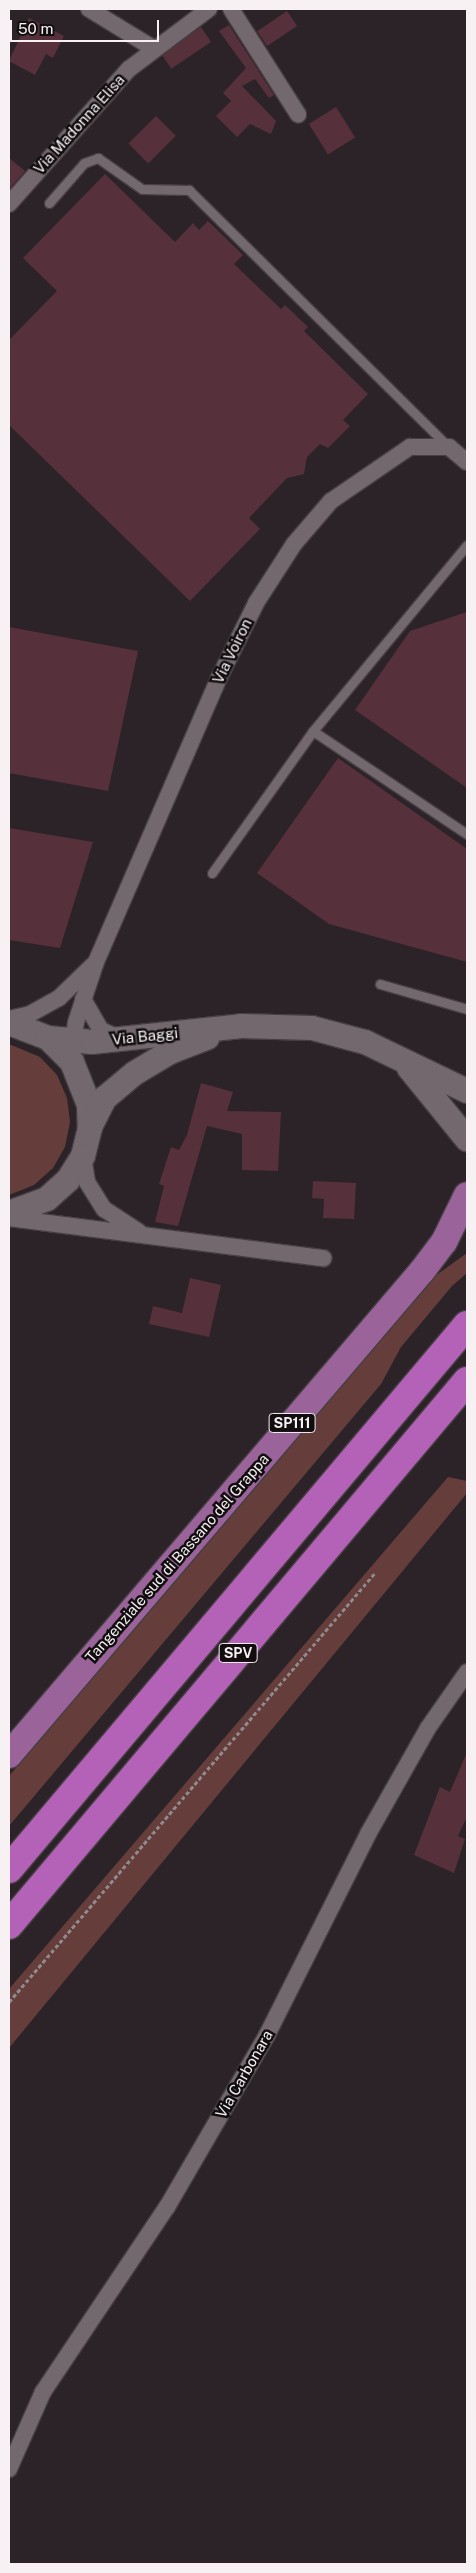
<!DOCTYPE html>
<style>
body{margin:0}
#map{position:relative;width:476px;height:2573px;overflow:hidden;background:#2c2328;font-family:"Public Sans",sans-serif}
div>[style]{position:absolute}
[style*='--x']{left:calc(var(--x)*1px);top:calc(var(--y)*1px);width:calc(var(--w)*1px);rotate:calc(var(--a)*1deg)}
.green>*{inset:0;background:#653e3c}
.building>*{inset:0;background:#56303a;transform-origin:0 0}
.path>*{height:3px;margin-top:-1.5px;transform-origin:0;background:repeating-linear-gradient(90deg,#90898d 0 4px,transparent 0 6.5px)}
.roads{filter:drop-shadow(1px 0 #463f43) drop-shadow(-1px 0 #463f43) drop-shadow(0 1px #463f43) drop-shadow(0 -1px #463f43)}
.lane>*{height:9px;margin:-4.5px;padding:0 4.5px;transform-origin:4.5px;border-radius:4.5px;background:#73686e}
.street>*{height:16px;margin:-8px;padding:0 8px;transform-origin:8px;border-radius:8px;background:#73686e}
.secondary>*{height:24px;margin:-12px;padding:0 12px;transform-origin:12px;border-radius:12px;background:#73686e}
.primary>*{height:26px;margin:-13px;padding:0 13px;transform-origin:13px;border-radius:13px;background:#9a649a}
.highway>*{height:28px;margin:-14px;padding:0 14px;transform-origin:14px;border-radius:14px;background:#b462b7}
span{translate:-50% -50%;white-space:nowrap;text-align:center;line-height:1.15;-webkit-text-stroke:5px #120e10;paint-order:stroke}
.shield-label span{padding:1px 4px;background:#120e10;border:1px solid;border-radius:4px;-webkit-text-stroke-width:0}
.shield-label{font-size:14px;color:#f7f1f4;font-weight:700}
.street-label{font-size:15px;color:#f7f1f4}
.frame{position:absolute;inset:0;border:10px solid #f7f1f4;pointer-events:none}
.scale{position:absolute;left:10px;top:20px;width:149px;height:22px;box-sizing:border-box;border:2px solid #f7f1f4;border-top:0;padding-left:6px;font-size:15px;line-height:18px;white-space:nowrap;color:#f7f1f4;-webkit-text-stroke:4px #120e10;paint-order:stroke}
</style>
<div id="map">
<div class="green">
<div style="clip-path:polygon(9px 1044px,40px 1057px,57px 1075px,67px 1098px,70px 1122px,65px 1147px,53px 1168px,34px 1185px,9px 1195px)"></div>
<div style="clip-path:polygon(467px 1253px,467px 1273px,452px 1286px,401px 1347px,381px 1384px,9px 1826px,9px 1776px,435px 1276px)"></div>
<div style="clip-path:polygon(448px 1477px,467px 1481px,467px 1493px,9px 2048px,9px 1989px)"></div>
</div>
<div class="building">
<div style="left:287px;top:11px;width:18px;height:36px;rotate:56deg"></div>
<div style="clip-path:polygon(29px 18px,64px 36px,53px 58px,46px 54px,35px 75px,9px 61px)"></div>
<div style="clip-path:polygon(229px 25px,274px 95px,269px 98px,255px 79px,242px 86px,276px 121px,271px 134px,250px 124px,237px 137px,216px 116px,231px 101px,223px 93px,246px 68px,219px 31px)"></div>
<div style="left:201px;top:27px;width:18px;height:48px;rotate:56deg"></div>
<div style="left:336px;top:107px;width:36px;height:32px;rotate:58deg"></div>
<div style="left:156px;top:116px;width:28px;height:39px;rotate:45deg"></div>
<div style="clip-path:polygon(9px 158px,25px 171px,9px 189px)"></div>
<div style="clip-path:polygon(105px 174px,175px 242px,193px 223px,199px 230px,208px 221px,243px 255px,234px 264px,281px 309px,285px 305px,308px 327px,304px 331px,368px 394px,343px 420px,350px 426px,328px 448px,320px 444px,307px 457px,304px 474px,287px 478px,249px 518px,260px 529px,190px 601px,9px 425px,9px 340px,57px 291px,23px 258px)"></div>
<div style="clip-path:polygon(467px 612px,467px 788px,355px 710px,410px 631px)"></div>
<div style="clip-path:polygon(9px 627px,138px 651px,108px 791px,9px 773px)"></div>
<div style="clip-path:polygon(338px 758px,467px 849px,467px 962px,329px 924px,257px 873px)"></div>
<div style="clip-path:polygon(9px 828px,93px 842px,60px 948px,9px 940px)"></div>
<div style="clip-path:polygon(201px 1083px,233px 1092px,227px 1111px,281px 1112px,278px 1171px,242px 1170px,242px 1134px,207px 1126px,178px 1226px,155px 1222px,164px 1186px,159px 1184px,171px 1147px,179px 1150px,187px 1135px)"></div>
<div style="clip-path:polygon(313px 1181px,356px 1183px,354px 1219px,323px 1218px,324px 1199px,312px 1198px)"></div>
<div style="clip-path:polygon(190px 1278px,221px 1285px,209px 1337px,149px 1324px,153px 1306px,182px 1313px)"></div>
<div style="clip-path:polygon(467px 1752px,467px 1817px,458px 1836px,465px 1839px,454px 1873px,414px 1855px,440px 1787px,450px 1792px)"></div>
</div>
<div class="path">
<div style="--x:9;--y:2002;--w:563;--a:-49.54"></div>
</div>
<div class="roads">
<div class="lane">
<div style="--x:49;--y:203;--w:53;--a:-48.8"></div>
<div style="--x:84;--y:163;--w:15;--a:-20"></div>
<div style="--x:98;--y:158;--w:54;--a:35.2"></div>
<div style="--x:142;--y:189;--w:47;--a:1.2"></div>
<div style="--x:189;--y:190;--w:366;--a:44.7"></div>
<div style="--x:313;--y:731;--w:241;--a:-50.4"></div>
<div style="--x:212;--y:873;--w:174;--a:-54.6"></div>
<div style="--x:313;--y:731;--w:185;--a:33.8"></div>
<div style="--x:380;--y:984;--w:91;--a:16"></div>
</div>
<div class="street">
<div style="--x:89;--y:9;--w:75;--a:31.4"></div>
<div style="--x:231;--y:9;--w:125;--a:57.5"></div>
<div style="--x:9;--y:204;--w:181;--a:-48.4"></div>
<div style="--x:129;--y:69;--w:100;--a:-36.9"></div>
<div style="--x:83;--y:999;--w:36;--a:60"></div>
<div style="--x:101;--y:1030;--w:21;--a:25"></div>
<div style="--x:9;--y:1019;--w:22;--a:-13"></div>
<div style="--x:30;--y:1014;--w:33;--a:-29"></div>
<div style="--x:59;--y:998;--w:47;--a:-44.1"></div>
<div style="--x:72;--y:1050;--w:28;--a:-82"></div>
<div style="--x:76;--y:1022;--w:63;--a:-71.6"></div>
<div style="--x:96;--y:962;--w:309;--a:-66.6"></div>
<div style="--x:219;--y:678;--w:84;--a:-63.7"></div>
<div style="--x:256;--y:603;--w:70;--a:-57.2"></div>
<div style="--x:294;--y:544;--w:57;--a:-49.3"></div>
<div style="--x:331;--y:501;--w:96;--a:-34.4"></div>
<div style="--x:410;--y:447;--w:39;--a:0"></div>
<div style="--x:449;--y:447;--w:23;--a:40"></div>
<div style="--x:83;--y:1156;--w:26;--a:81"></div>
<div style="--x:87;--y:1182;--w:32;--a:58"></div>
<div style="--x:104;--y:1209;--w:42;--a:33.3"></div>
<div style="--x:9;--y:1218;--w:317;--a:7.3"></div>
<div style="--x:9;--y:2469;--w:84;--a:-66.2"></div>
<div style="--x:43;--y:2392;--w:223;--a:-56.2"></div>
<div style="--x:167;--y:2207;--w:199;--a:-59.8"></div>
<div style="--x:267;--y:2035;--w:225;--a:-63.3"></div>
<div style="--x:368;--y:1834;--w:122;--a:-60.5"></div>
<div style="--x:428;--y:1728;--w:68;--a:-55.1"></div>
</div>
<div class="secondary">
<div style="--x:9;--y:1023;--w:42;--a:21"></div>
<div style="--x:48;--y:1038;--w:34;--a:45"></div>
<div style="--x:72;--y:1062;--w:46;--a:68.4"></div>
<div style="--x:89;--y:1105;--w:23;--a:88"></div>
<div style="--x:90;--y:1128;--w:29;--a:104"></div>
<div style="--x:83;--y:1156;--w:28;--a:122"></div>
<div style="--x:68;--y:1180;--w:28;--a:138"></div>
<div style="--x:47;--y:1199;--w:40;--a:159.8"></div>
<div style="--x:48;--y:1038;--w:44;--a:5.2"></div>
<div style="--x:92;--y:1042;--w:150;--a:-6.1"></div>
<div style="--x:241;--y:1026;--w:71;--a:1.6"></div>
<div style="--x:312;--y:1028;--w:55;--a:14.8"></div>
<div style="--x:365;--y:1042;--w:113;--a:25.7"></div>
<div style="--x:409;--y:1068;--w:92;--a:50.8"></div>
<div style="--x:90;--y:1127;--w:33;--a:-63"></div>
<div style="--x:105;--y:1098;--w:39;--a:-40"></div>
<div style="--x:135;--y:1073;--w:41;--a:-31"></div>
<div style="--x:170;--y:1052;--w:40;--a:-21"></div>
</div>
<div class="primary">
<div style="--x:9;--y:1755;--w:636;--a:-49.53"></div>
<div style="--x:422;--y:1271;--w:36;--a:-53"></div>
<div style="--x:444;--y:1242;--w:52;--a:-63.9"></div>
</div>
<div class="highway">
<div style="--x:9;--y:1869;--w:711;--a:-49.91"></div>
<div style="--x:9;--y:1925;--w:711;--a:-49.91"></div>
</div>
</div>
<div class="shield-label">
<span style="left:292px;top:1423px">SP111</span>
<span style="left:238px;top:1653px">SPV</span>
</div>
<div class="street-label">
<span style="left:79px;top:124px;rotate:-48deg">Via Madonna Elisa</span>
<span style="left:232px;top:651px;rotate:-64deg">Via Voiron</span>
<span style="left:145px;top:1036px;rotate:-6deg">Via Baggi</span>
<span style="left:177px;top:1558px;rotate:-49deg">Tangenziale sud di Bassano del Grappa</span>
<span style="left:244px;top:2074px;rotate:-60deg">Via Carbonara</span>
</div>
<div class="frame"></div>
<div class="scale">50 m</div>
</div>
